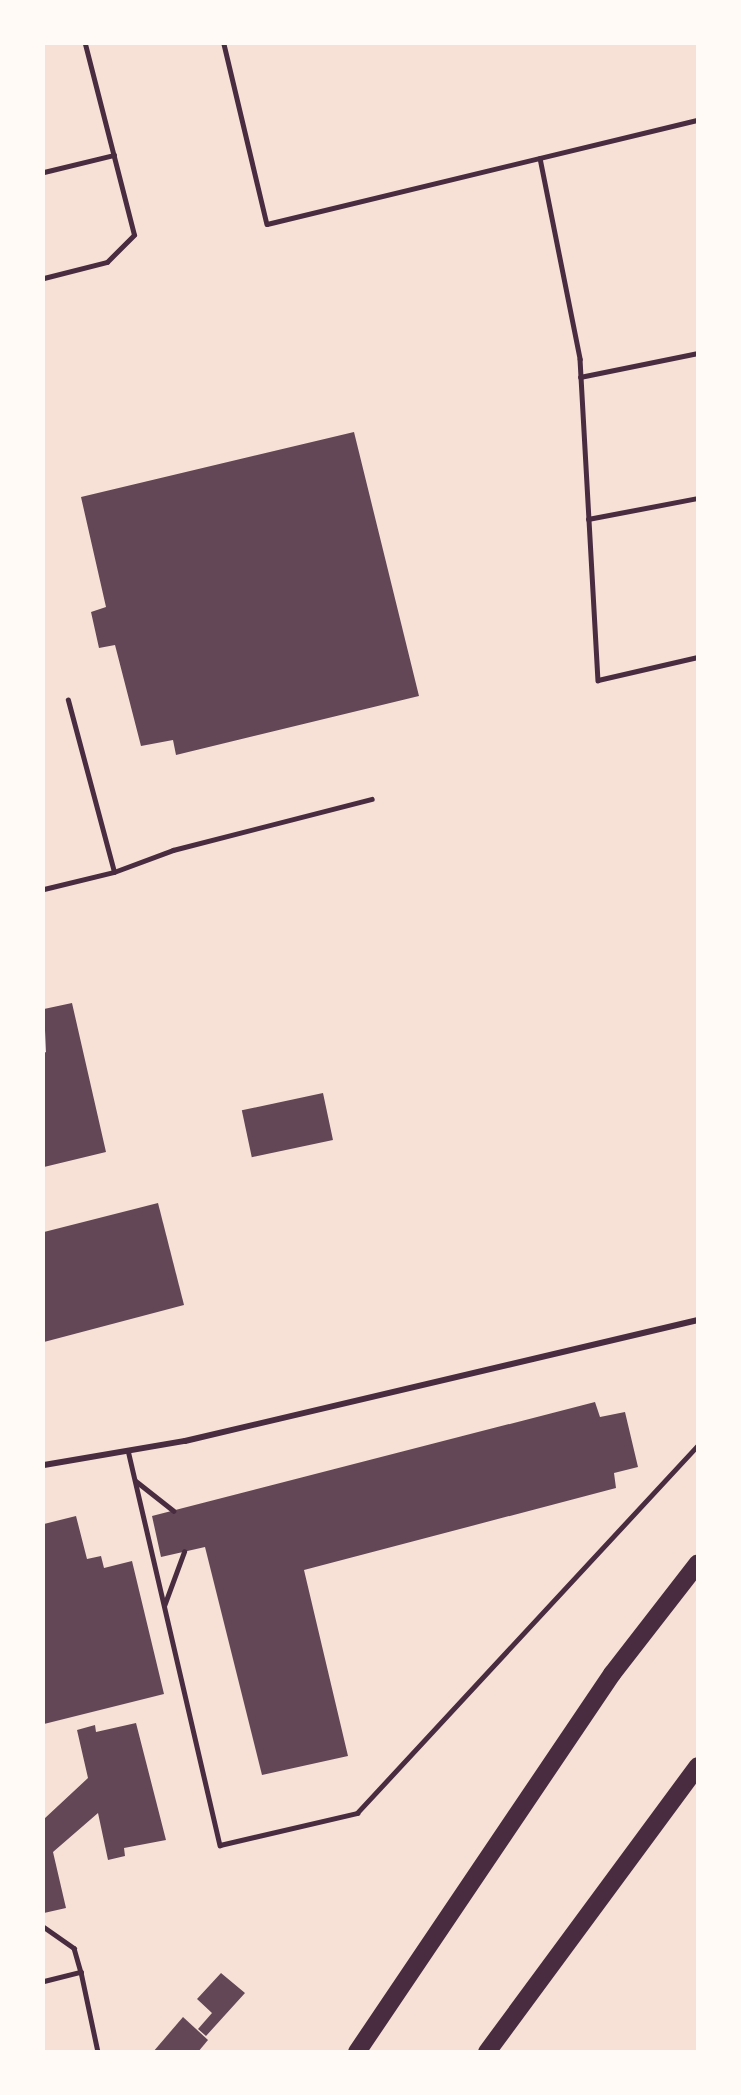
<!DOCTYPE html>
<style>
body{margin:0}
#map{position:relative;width:741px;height:2095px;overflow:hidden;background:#f7e1d7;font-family:Signika,sans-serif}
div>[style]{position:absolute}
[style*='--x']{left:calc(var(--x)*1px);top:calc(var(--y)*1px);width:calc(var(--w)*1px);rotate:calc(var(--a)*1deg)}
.building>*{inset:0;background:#644757;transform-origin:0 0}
.service>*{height:4.5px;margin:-2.25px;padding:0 2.25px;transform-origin:2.25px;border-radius:2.25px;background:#4a2c40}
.minor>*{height:6px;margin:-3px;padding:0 3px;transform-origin:3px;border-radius:3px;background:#4a2c40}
.motorway>*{height:18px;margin:-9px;padding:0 9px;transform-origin:9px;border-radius:9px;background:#4a2c40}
span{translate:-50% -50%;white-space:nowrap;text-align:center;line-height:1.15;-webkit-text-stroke:6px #fffaf5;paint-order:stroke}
.frame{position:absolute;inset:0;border:45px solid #fffaf5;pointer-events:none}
</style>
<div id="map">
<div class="building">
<div style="clip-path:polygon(354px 432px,419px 696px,176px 755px,173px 740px,141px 746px,115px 645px,99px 648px,91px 612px,106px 607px,81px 497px)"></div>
<div style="clip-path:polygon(72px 1003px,106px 1152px,44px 1167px,44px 1053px,46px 1052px,44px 1009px)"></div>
<div style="left:323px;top:1093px;width:48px;height:83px;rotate:78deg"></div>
<div style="clip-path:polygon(158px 1203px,184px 1305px,44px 1342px,44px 1232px)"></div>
<div style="clip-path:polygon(595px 1402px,600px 1417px,625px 1412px,638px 1467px,614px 1473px,616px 1488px,304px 1570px,348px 1756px,262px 1775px,205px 1547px,161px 1557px,152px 1516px)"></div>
<div style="clip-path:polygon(76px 1516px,87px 1559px,101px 1556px,104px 1568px,132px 1561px,164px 1694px,44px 1724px,44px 1524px)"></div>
<div style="clip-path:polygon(136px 1723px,166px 1840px,124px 1848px,125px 1856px,108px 1860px,98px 1813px,53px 1852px,66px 1908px,44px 1913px,44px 1819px,88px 1778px,77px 1730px,95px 1725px,96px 1732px)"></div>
<div style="clip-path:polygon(221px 1973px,245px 1993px,206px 2036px,198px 2029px,212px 2013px,197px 1999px)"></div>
<div style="clip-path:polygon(183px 2017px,208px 2040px,198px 2052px,153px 2052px)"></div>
</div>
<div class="service">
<div style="--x:224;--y:44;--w:185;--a:76.6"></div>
<div style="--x:267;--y:224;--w:443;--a:-13.6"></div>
<div style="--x:540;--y:158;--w:205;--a:78.7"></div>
<div style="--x:580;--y:359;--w:322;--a:86.8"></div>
<div style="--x:598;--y:680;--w:103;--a:-13"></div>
<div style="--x:44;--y:172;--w:72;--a:-13.7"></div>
<div style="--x:44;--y:278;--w:65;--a:-14.3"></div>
<div style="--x:107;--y:262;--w:38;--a:-45"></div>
<div style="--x:134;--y:235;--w:197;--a:-104.4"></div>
<div style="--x:580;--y:377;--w:120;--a:-11.5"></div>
<div style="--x:588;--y:519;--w:112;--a:-10.8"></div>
<div style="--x:114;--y:872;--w:63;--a:-20.4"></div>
<div style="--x:173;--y:850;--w:205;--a:-14.4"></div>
<div style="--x:44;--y:889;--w:72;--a:-13.7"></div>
<div style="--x:114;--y:872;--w:178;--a:-105"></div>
<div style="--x:128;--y:1450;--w:406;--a:76.9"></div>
<div style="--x:220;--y:1845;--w:141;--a:-13.1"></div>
<div style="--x:357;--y:1813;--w:502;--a:-47.18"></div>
<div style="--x:136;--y:1481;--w:48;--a:38.3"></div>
<div style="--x:164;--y:1606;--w:58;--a:-69.7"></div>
<div style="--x:44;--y:1927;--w:37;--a:35"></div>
<div style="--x:74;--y:1948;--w:25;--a:74"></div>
<div style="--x:44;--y:1981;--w:38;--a:-14"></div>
<div style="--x:81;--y:1972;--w:82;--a:78"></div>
</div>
<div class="minor">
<div style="--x:44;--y:1465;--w:143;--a:-9.7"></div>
<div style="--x:185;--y:1441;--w:527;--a:-13.27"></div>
</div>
<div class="motorway">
<div style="--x:357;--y:2052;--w:456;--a:-56"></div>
<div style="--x:612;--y:1674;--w:140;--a:-52.2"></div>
<div style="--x:487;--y:2052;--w:355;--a:-53.6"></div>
</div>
<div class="frame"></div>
</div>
